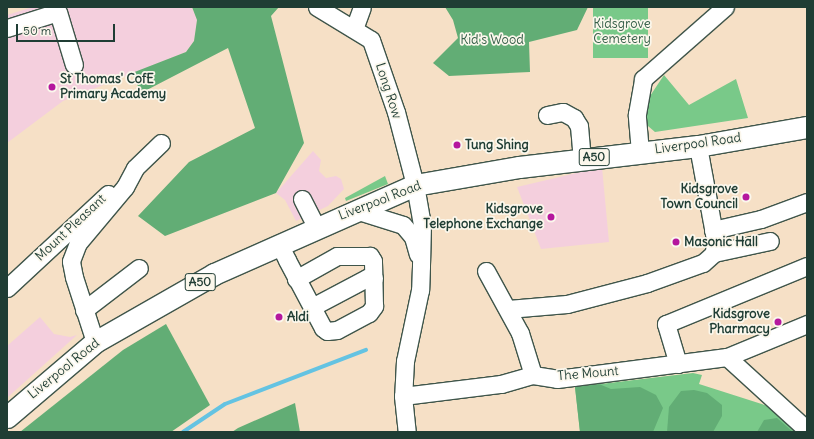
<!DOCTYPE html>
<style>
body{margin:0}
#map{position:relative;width:814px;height:439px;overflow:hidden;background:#f6e0c6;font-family:Delius,sans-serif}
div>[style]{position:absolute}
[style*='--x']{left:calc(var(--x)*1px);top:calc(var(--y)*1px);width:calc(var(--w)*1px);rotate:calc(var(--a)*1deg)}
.built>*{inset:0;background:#f4cfdd}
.green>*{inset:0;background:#79c989;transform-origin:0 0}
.forest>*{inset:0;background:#62ad75}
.stream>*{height:4px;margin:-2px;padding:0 2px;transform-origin:2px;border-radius:2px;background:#64c3e2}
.roads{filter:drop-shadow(1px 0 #3f554a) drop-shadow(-1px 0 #3f554a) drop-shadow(0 1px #3f554a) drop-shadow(0 -1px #3f554a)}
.minor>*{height:17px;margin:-8.5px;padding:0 8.5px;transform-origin:8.5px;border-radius:8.5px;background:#fff}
.major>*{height:21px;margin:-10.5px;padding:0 10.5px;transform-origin:10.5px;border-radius:10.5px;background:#fff}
.dots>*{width:11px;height:11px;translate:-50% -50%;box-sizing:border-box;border:2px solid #fbf7ec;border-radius:50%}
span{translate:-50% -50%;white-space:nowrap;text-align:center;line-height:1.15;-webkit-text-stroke:3.5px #fbf7ec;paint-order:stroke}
.shield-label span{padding:1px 3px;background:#fbf7ec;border:1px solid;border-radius:3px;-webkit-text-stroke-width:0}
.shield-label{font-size:12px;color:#1f3d34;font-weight:700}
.park-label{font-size:13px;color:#366049}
.poi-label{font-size:13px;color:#1f3d34;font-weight:700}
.left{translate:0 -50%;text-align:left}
.right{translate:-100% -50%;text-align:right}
.street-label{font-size:13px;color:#1f3d34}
.frame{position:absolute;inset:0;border:8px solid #1f3d34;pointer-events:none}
.scale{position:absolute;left:16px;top:24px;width:99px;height:18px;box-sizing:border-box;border:2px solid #1f3d34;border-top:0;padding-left:5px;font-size:12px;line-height:14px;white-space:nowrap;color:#1f3d34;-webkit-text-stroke:3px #fbf7ec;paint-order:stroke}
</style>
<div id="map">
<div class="built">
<div style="clip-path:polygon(33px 7px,192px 7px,197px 20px,194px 41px,186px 52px,63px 101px,7px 143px,7px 15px)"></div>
<div style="clip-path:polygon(313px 151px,321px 160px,319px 171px,326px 178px,336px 176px,341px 179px,344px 189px,328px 206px,296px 221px,285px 200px,276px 193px)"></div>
<div style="clip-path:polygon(602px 167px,609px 242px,541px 249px,517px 187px)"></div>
<div style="clip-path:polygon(40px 317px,54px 334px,70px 337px,77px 335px,8px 397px,7px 346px)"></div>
</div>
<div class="green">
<div style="left:593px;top:7px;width:55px;height:51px"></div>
<div style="clip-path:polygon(664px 75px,689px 105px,736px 79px,748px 118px,655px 132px,648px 126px,643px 113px,648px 99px)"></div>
<div style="clip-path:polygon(385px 176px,388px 184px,346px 201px,345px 198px)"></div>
<div style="clip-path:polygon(693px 373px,702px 375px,699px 384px,771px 407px,798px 432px,580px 432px,575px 387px)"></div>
</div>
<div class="forest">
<div style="clip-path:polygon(192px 7px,279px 7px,271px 16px,304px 143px,276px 193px,165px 236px,138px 216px,189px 162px,255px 128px,228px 48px,141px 93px,132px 73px,186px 52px,194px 41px,197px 20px)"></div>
<div style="clip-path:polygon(445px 7px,588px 7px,577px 30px,529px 42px,530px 72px,449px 76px,433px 63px,458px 38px,453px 20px)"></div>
<div style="clip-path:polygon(166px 324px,210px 405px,171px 432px,20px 432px,123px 350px)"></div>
<div style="clip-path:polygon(599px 384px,611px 389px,640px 387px,656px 395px,663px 408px,653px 432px,580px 432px,575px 387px)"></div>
<div style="clip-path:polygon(694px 390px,707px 393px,722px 405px,722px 416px,713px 432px,667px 432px,669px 407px,681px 391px)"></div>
<div style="clip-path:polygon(295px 403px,300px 432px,232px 432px,238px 428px)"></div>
<div style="clip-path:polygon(777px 418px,793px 432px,757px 432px,764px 420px)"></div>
</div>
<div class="stream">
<div style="--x:183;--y:432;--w:50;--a:-33.7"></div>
<div style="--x:225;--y:404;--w:151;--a:-21"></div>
</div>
<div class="roads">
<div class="minor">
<div style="--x:317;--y:7;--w:63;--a:31.4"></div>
<div style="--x:371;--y:40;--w:76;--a:70.9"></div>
<div style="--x:396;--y:112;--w:75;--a:75.4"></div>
<div style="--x:415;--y:185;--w:40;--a:80"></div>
<div style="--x:422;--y:224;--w:42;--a:91.4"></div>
<div style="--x:421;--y:266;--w:24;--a:92"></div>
<div style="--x:420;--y:290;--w:73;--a:101.9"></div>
<div style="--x:405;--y:361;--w:35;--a:93"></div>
<div style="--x:403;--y:396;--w:36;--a:84"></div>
<div style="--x:7;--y:28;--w:53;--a:-17.4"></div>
<div style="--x:58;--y:12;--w:55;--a:73.2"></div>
<div style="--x:354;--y:29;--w:23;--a:-70"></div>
<div style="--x:547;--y:115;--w:16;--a:-11"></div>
<div style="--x:563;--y:112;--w:13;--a:29"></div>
<div style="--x:574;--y:118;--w:9;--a:58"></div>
<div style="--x:579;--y:126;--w:32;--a:85"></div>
<div style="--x:640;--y:152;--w:38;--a:-95"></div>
<div style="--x:637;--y:114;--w:36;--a:-80"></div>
<div style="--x:643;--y:79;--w:109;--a:-41.3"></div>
<div style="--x:302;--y:199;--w:31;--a:63"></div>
<div style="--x:355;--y:210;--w:50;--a:17.4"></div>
<div style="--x:403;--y:225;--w:16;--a:50"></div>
<div style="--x:413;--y:237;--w:18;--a:74"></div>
<div style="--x:713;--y:230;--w:49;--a:-12.9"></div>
<div style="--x:761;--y:219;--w:49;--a:-20.3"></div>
<div style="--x:279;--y:244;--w:18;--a:63"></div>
<div style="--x:287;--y:260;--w:77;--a:62.1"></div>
<div style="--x:323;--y:328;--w:5;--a:37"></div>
<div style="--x:327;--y:331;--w:10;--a:-6"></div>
<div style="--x:337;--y:330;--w:36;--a:-28"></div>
<div style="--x:369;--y:313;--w:9;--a:-54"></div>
<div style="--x:374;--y:306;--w:45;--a:-91.3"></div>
<div style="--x:373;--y:261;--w:6;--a:-121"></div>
<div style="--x:370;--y:256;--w:33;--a:180"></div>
<div style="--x:337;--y:256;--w:47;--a:150.7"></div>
<div style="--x:714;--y:253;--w:57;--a:-12.1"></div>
<div style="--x:486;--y:271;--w:71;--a:61.3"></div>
<div style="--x:520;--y:333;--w:44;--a:72.8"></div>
<div style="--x:7;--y:288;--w:138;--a:-42.9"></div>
<div style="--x:312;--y:307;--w:62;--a:-27.8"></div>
<div style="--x:367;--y:278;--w:7;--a:0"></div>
<div style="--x:508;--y:309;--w:59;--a:-4.8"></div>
<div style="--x:567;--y:304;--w:83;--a:-14.7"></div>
<div style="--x:647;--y:283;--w:59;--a:-19.7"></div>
<div style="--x:703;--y:263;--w:15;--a:-42"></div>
<div style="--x:714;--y:253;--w:14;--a:-86"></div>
<div style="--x:715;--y:239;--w:95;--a:-100.4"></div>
<div style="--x:84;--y:310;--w:69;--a:-37.4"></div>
<div style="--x:95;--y:342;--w:68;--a:-107.9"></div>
<div style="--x:74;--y:277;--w:16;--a:-101"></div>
<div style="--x:71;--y:261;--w:19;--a:-69"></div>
<div style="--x:78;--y:243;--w:73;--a:-50"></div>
<div style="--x:125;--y:187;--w:21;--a:-62"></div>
<div style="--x:135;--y:168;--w:36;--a:-44"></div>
<div style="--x:727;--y:357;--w:108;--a:42.4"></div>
<div style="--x:678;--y:364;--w:42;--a:-106.7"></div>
<div style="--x:666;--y:324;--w:152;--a:-22.4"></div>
<div style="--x:403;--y:396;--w:99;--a:-7"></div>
<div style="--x:501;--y:384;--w:33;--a:-16"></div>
<div style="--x:533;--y:375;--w:24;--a:9"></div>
<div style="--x:557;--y:379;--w:16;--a:-7"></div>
<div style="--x:573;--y:377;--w:155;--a:-7.4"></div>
<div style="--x:727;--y:357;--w:87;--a:-22.4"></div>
</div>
<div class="major">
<div style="--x:7;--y:417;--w:116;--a:-40.4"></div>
<div style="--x:95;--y:342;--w:137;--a:-29.7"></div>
<div style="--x:214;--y:274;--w:220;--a:-23.9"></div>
<div style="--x:415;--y:185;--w:106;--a:-9.8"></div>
<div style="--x:519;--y:167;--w:180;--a:-6.7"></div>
<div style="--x:698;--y:146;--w:111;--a:-9.9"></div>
</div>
</div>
<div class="dots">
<div style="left:52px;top:87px;background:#b5179e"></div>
<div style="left:457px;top:145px;background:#b5179e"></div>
<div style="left:746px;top:197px;background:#b5179e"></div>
<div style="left:551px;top:217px;background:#b5179e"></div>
<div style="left:676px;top:242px;background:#b5179e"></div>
<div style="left:279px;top:317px;background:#b5179e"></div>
<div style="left:778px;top:322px;background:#b5179e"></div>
</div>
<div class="shield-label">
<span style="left:594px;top:157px">A50</span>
<span style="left:200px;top:282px">A50</span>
</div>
<div class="park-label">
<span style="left:622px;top:32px">Kidsgrove<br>Cemetery</span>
<span style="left:492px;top:40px">Kid's Wood</span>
</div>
<div class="poi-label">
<span class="left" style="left:60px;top:87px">St Thomas' CofE<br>Primary Academy</span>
<span class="left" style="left:465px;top:145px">Tung Shing</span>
<span class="right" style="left:738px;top:197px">Kidsgrove<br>Town Council</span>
<span class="right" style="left:543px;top:217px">Kidsgrove<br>Telephone Exchange</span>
<span class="left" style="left:684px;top:242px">Masonic Hall</span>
<span class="right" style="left:770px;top:322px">Kidsgrove<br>Pharmacy</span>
<span class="left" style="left:287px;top:317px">Aldi</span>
</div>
<div class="street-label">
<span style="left:388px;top:91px;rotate:72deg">Long Row</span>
<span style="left:698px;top:144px;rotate:-8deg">Liverpool Road</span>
<span style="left:380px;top:201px;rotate:-21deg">Liverpool Road</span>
<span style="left:71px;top:228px;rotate:-43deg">Mount Pleasant</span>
<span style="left:64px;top:369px;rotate:-39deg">Liverpool Road</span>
<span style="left:588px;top:374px;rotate:-5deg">The Mount</span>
</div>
<div class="frame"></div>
<div class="scale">50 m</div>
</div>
